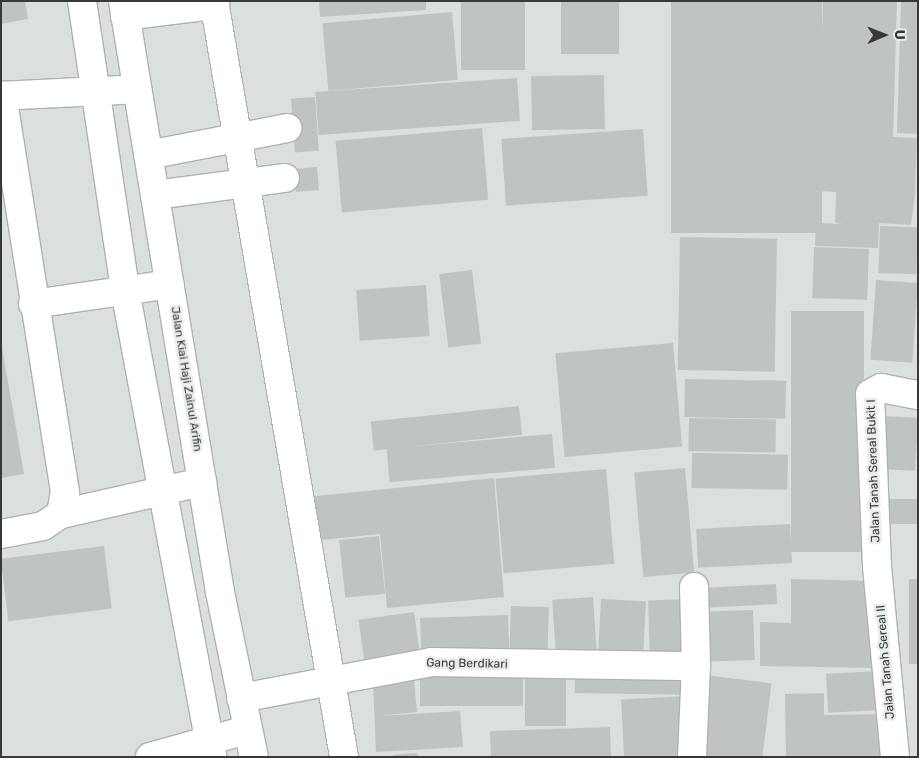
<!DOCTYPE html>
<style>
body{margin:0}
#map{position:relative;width:919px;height:758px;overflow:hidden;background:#dbdfde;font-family:Rubik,sans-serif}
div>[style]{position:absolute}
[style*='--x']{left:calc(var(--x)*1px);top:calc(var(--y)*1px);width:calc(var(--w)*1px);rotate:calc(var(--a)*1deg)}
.building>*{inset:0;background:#bfc4c3;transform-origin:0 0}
.roads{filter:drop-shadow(1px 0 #aeb2b1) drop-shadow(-1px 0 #aeb2b1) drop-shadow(0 1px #aeb2b1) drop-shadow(0 -1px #aeb2b1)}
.minor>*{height:28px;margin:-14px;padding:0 14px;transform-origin:14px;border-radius:14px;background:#fff}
.major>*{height:28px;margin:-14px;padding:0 14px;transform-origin:14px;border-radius:14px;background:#fff}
span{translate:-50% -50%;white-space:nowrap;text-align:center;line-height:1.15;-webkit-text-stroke:5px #e8edeb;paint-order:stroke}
.street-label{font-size:12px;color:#383939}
.frame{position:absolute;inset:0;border:2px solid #383939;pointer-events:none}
.north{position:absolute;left:859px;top:10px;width:50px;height:50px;-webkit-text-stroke:4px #e8edeb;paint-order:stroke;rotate:89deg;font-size:14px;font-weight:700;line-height:20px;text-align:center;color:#383939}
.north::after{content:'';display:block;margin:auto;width:18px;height:22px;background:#383939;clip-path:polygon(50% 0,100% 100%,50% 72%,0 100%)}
</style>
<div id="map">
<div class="building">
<div style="clip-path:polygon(1px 1px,25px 1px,28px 19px,1px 24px)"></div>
<div style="clip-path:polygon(319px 1px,426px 1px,426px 10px,320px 17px)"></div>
<div style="left:461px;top:1px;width:64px;height:69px"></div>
<div style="left:561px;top:1px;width:58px;height:53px"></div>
<div style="left:671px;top:1px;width:151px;height:232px"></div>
<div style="clip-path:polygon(823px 1px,897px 1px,893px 137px,917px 138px,915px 195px,911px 225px,879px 223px,878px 248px,815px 246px,816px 223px,844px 224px,835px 223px,836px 192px,817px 191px)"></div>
<div style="clip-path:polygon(901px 1px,918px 1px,918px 134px,897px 133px)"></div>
<div style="left:452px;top:12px;width:68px;height:130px;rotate:85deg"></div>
<div style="left:604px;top:75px;width:54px;height:73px;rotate:89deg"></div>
<div style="left:517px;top:78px;width:43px;height:202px;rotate:86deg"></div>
<div style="left:315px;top:97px;width:54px;height:24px;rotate:86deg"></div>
<div style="left:482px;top:128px;width:72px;height:147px;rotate:85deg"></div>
<div style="left:643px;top:129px;width:67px;height:142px;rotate:86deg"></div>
<div style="left:317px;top:167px;width:23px;height:23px;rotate:85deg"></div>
<div style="left:880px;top:226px;width:38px;height:47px;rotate:2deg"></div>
<div style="left:680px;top:237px;width:97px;height:133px;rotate:1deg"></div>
<div style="left:814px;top:247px;width:55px;height:51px;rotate:2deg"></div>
<div style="left:472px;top:270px;width:74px;height:33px;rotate:83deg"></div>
<div style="left:876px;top:280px;width:42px;height:80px;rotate:4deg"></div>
<div style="left:426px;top:285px;width:51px;height:70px;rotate:86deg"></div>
<div style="left:864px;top:311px;width:241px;height:73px;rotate:90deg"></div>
<div style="clip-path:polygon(1px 342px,24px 474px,1px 478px)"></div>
<div style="left:673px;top:343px;width:104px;height:118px;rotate:85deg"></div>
<div style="left:685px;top:379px;width:101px;height:38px;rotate:1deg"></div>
<div style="left:519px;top:406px;width:29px;height:149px;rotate:84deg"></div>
<div style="left:884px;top:416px;width:34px;height:53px;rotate:3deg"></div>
<div style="left:689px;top:418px;width:87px;height:33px;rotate:1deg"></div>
<div style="left:552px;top:434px;width:34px;height:166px;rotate:85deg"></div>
<div style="left:692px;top:453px;width:96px;height:35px;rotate:1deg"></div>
<div style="left:685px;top:468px;width:105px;height:51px;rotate:85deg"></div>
<div style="left:606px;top:469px;width:95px;height:111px;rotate:85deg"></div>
<div style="clip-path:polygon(494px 478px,504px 597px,387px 608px,380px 534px,312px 541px,307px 497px)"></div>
<div style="left:879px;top:499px;width:39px;height:25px"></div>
<div style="left:790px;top:524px;width:39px;height:94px;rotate:87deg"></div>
<div style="left:379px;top:536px;width:58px;height:40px;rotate:84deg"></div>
<div style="left:104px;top:546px;width:63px;height:104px;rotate:83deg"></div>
<div style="clip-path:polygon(791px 579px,877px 581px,876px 668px,760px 666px,760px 622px,791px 623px)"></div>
<div style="left:909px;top:579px;width:9px;height:85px"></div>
<div style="left:776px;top:584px;width:20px;height:76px;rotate:87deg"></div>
<div style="left:593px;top:597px;width:63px;height:41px;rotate:86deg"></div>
<div style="left:601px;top:599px;width:45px;height:63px;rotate:3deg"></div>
<div style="left:692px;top:599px;width:63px;height:44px;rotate:88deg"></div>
<div style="left:511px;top:606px;width:38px;height:56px;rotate:2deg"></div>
<div style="left:753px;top:610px;width:50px;height:53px;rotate:88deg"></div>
<div style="left:414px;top:612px;width:49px;height:56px;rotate:82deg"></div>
<div style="left:508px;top:615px;width:38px;height:88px;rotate:88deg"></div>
<div style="left:420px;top:668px;width:103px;height:38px"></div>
<div style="left:525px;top:668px;width:41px;height:58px"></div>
<div style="left:575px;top:668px;width:107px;height:25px;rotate:1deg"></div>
<div style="left:880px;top:671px;width:39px;height:54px;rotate:87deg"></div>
<div style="left:705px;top:675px;width:67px;height:83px;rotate:7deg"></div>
<div style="clip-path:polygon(414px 679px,417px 712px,379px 716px,460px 711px,463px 747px,376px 752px,373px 681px)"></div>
<div style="clip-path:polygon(824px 693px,824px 715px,890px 714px,891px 757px,786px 757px,785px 694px)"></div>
<div style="left:686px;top:696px;width:61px;height:65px;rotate:87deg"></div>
<div style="left:610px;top:727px;width:30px;height:120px;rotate:88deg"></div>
<div style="clip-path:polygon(417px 753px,418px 757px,394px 757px,394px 755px)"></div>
</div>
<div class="roads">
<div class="minor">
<div style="--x:214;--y:1;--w:767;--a:80.24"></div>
<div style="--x:125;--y:16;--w:91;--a:-7"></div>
<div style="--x:1;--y:96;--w:136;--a:-2.9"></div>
<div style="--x:148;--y:155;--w:142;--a:-11"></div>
<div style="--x:155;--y:195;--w:131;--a:-7.5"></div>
<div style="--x:33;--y:304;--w:138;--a:-8.3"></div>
<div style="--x:61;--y:514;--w:145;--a:-12.8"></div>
<div style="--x:1;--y:534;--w:43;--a:-10.8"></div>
<div style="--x:43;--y:526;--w:22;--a:-34"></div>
<div style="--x:61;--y:514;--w:22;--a:-80"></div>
<div style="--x:65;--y:492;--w:401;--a:-99"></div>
<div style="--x:694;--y:587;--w:79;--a:88.5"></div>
<div style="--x:241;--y:698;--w:193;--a:-10.7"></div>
<div style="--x:431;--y:662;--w:265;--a:0.9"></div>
<div style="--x:696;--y:666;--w:91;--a:92.5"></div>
<div style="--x:150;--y:757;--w:101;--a:-15.6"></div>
<div style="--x:895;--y:757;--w:192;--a:-95.4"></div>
<div style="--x:877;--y:566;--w:172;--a:-92.3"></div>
<div style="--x:870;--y:394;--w:13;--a:-29"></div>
<div style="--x:881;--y:388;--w:38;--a:11"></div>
</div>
<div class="major">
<div style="--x:82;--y:1;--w:292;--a:81.5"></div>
<div style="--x:125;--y:290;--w:475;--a:79.4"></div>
<div style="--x:123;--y:1;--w:599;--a:80.68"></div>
<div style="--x:220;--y:592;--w:168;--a:78.4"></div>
</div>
</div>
<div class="street-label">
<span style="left:186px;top:379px;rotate:81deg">Jalan Kiai Haji Zainul Arifin</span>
<span style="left:874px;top:471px;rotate:-92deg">Jalan Tanah Sereal Bukit I</span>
<span style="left:886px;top:662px;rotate:-95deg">Jalan Tanah Sereal II</span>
<span style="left:467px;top:664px;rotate:1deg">Gang Berdikari</span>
</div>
<div class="frame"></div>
<div class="north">U</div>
</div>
